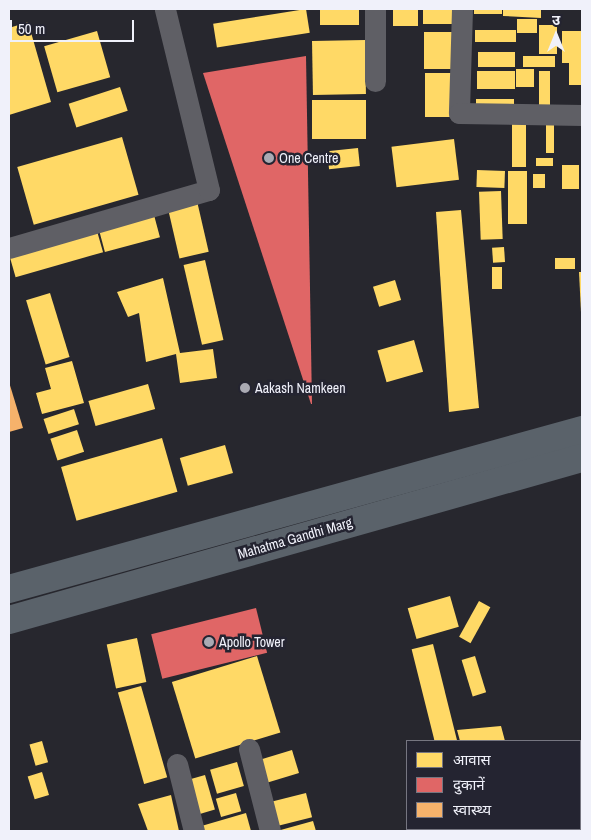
<!DOCTYPE html>
<meta charset="utf-8">
<style>
body{margin:0}
#map{position:relative;width:591px;height:840px;overflow:hidden;background:#27272e;font-family:"Archivo Narrow","Noto Sans Devanagari",sans-serif}
div>[style]{position:absolute}
[style*='--x']{left:calc(var(--x)*1px);top:calc(var(--y)*1px);width:calc(var(--w)*1px);rotate:calc(var(--a)*1deg)}
.homes>*{inset:0;background:#ffd966;transform-origin:0 0}
.shops>*{inset:0;background:#e06666;transform-origin:0 0}
.health>*{inset:0;background:#f6b26b}
.minor>*{height:21px;margin:-10.5px;padding:0 10.5px;transform-origin:10.5px;border-radius:10.5px;background:#5f5f65}
.major>*{height:28px;margin:-14px;padding:0 14px;transform-origin:14px;border-radius:14px;background:#5a626a}
.dots>*{width:14px;height:14px;translate:-50% -50%;box-sizing:border-box;border:2px solid #242431;border-radius:50%}
span{translate:-50% -50%;white-space:nowrap;text-align:center;line-height:1.15;-webkit-text-stroke:5px #242431;paint-order:stroke}
.poi-label{font-size:14px;color:#f0f1fa}
.left{translate:0 -50%;text-align:left}
.street-label{font-size:14px;color:#f0f1fa}
.frame{position:absolute;inset:0;border:10px solid #f0f1fa;pointer-events:none}
.legend{position:absolute;left:406px;top:740px;width:175px;height:90px;box-sizing:border-box;background:#242431;border:1px solid #767681;margin:0;padding:6px 9px;list-style:none;font-size:15px;color:#f0f1fa}
.legend li{display:flex;align-items:center;gap:10px;height:25px}
.legend b{width:25px;border:1px solid #767681}
.north{position:absolute;left:531px;top:10px;width:50px;height:50px;-webkit-text-stroke:4px #242431;paint-order:stroke;rotate:0deg;font-size:14px;font-weight:700;line-height:20px;text-align:center;color:#f0f1fa}
.north::after{content:'';display:block;margin:auto;width:18px;height:22px;background:#f0f1fa;clip-path:polygon(50% 0,100% 100%,50% 72%,0 100%)}
.scale{position:absolute;left:10px;top:20px;width:124px;height:22px;box-sizing:border-box;border:2px solid #f0f1fa;border-top:0;padding-left:6px;font-size:15px;line-height:18px;white-space:nowrap;color:#f0f1fa;-webkit-text-stroke:4px #242431;paint-order:stroke}
</style>
<div id="map">
<div class="homes">
<div style="left:306px;top:9px;width:24px;height:94px;rotate:81deg"></div>
<div style="left:320px;top:9px;width:39px;height:16px"></div>
<div style="left:393px;top:9px;width:25px;height:17px"></div>
<div style="left:423px;top:9px;width:33px;height:15px"></div>
<div style="left:474px;top:9px;width:28px;height:5px"></div>
<div style="clip-path:polygon(503px 9px,541px 9px,541px 18px,503px 16px)"></div>
<div style="left:517px;top:19px;width:20px;height:14px"></div>
<div style="clip-path:polygon(28px 22px,51px 102px,9px 115px,9px 28px)"></div>
<div style="left:557px;top:25px;width:29px;height:18px;rotate:90deg"></div>
<div style="left:516px;top:30px;width:12px;height:41px;rotate:90deg"></div>
<div style="left:97px;top:31px;width:48px;height:55px;rotate:74deg"></div>
<div style="left:562px;top:31px;width:20px;height:32px"></div>
<div style="left:424px;top:32px;width:30px;height:37px"></div>
<div style="left:365px;top:40px;width:54px;height:53px;rotate:89deg"></div>
<div style="left:478px;top:52px;width:37px;height:15px"></div>
<div style="left:555px;top:56px;width:11px;height:32px;rotate:90deg"></div>
<div style="left:582px;top:63px;width:22px;height:13px;rotate:90deg"></div>
<div style="left:516px;top:69px;width:18px;height:18px"></div>
<div style="left:477px;top:71px;width:38px;height:18px"></div>
<div style="left:539px;top:71px;width:11px;height:34px"></div>
<div style="left:425px;top:73px;width:28px;height:44px"></div>
<div style="left:120px;top:87px;width:25px;height:54px;rotate:72deg"></div>
<div style="left:476px;top:99px;width:38px;height:10px"></div>
<div style="left:312px;top:100px;width:54px;height:39px"></div>
<div style="left:512px;top:123px;width:14px;height:44px"></div>
<div style="left:546px;top:124px;width:8px;height:29px"></div>
<div style="left:122px;top:137px;width:60px;height:109px;rotate:74deg"></div>
<div style="left:454px;top:139px;width:41px;height:63px;rotate:83deg"></div>
<div style="left:358px;top:148px;width:18px;height:31px;rotate:84deg"></div>
<div style="left:536px;top:158px;width:17px;height:8px"></div>
<div style="left:562px;top:165px;width:17px;height:24px"></div>
<div style="left:477px;top:170px;width:28px;height:17px;rotate:2deg"></div>
<div style="left:508px;top:171px;width:19px;height:53px"></div>
<div style="left:533px;top:174px;width:12px;height:14px"></div>
<div style="left:501px;top:191px;width:48px;height:22px;rotate:88deg"></div>
<div style="left:197px;top:201px;width:52px;height:30px;rotate:77deg"></div>
<div style="clip-path:polygon(461px 210px,479px 408px,449px 412px,436px 212px)"></div>
<div style="left:154px;top:215px;width:23px;height:57px;rotate:75deg"></div>
<div style="left:97px;top:231px;width:22px;height:91px;rotate:74deg"></div>
<div style="left:504px;top:247px;width:15px;height:12px;rotate:86deg"></div>
<div style="left:555px;top:258px;width:20px;height:11px"></div>
<div style="left:205px;top:260px;width:82px;height:22px;rotate:77deg"></div>
<div style="left:492px;top:267px;width:10px;height:22px"></div>
<div style="clip-path:polygon(579px 272px,582px 272px,582px 312px,581px 312px)"></div>
<div style="clip-path:polygon(163px 278px,180px 353px,213px 349px,217px 378px,180px 383px,176px 354px,146px 362px,139px 313px,128px 317px,117px 292px)"></div>
<div style="left:395px;top:280px;width:21px;height:23px;rotate:73deg"></div>
<div style="left:50px;top:293px;width:67px;height:25px;rotate:73deg"></div>
<div style="left:414px;top:340px;width:33px;height:38px;rotate:74deg"></div>
<div style="clip-path:polygon(72px 361px,84px 403px,42px 414px,36px 393px,51px 389px,45px 368px)"></div>
<div style="left:148px;top:384px;width:26px;height:62px;rotate:74deg"></div>
<div style="left:74px;top:409px;width:16px;height:32px;rotate:72deg"></div>
<div style="left:77px;top:430px;width:23px;height:28px;rotate:72deg"></div>
<div style="left:162px;top:438px;width:56px;height:105px;rotate:74deg"></div>
<div style="left:225px;top:445px;width:29px;height:47px;rotate:74deg"></div>
<div style="left:450px;top:596px;width:32px;height:44px;rotate:74deg"></div>
<div style="left:479px;top:601px;width:13px;height:41px;rotate:29deg"></div>
<div style="left:137px;top:638px;width:45px;height:31px;rotate:78deg"></div>
<div style="left:433px;top:644px;width:100px;height:22px;rotate:76deg"></div>
<div style="left:257px;top:656px;width:80px;height:89px;rotate:73deg"></div>
<div style="left:475px;top:656px;width:38px;height:14px;rotate:73deg"></div>
<div style="left:141px;top:686px;width:95px;height:24px;rotate:74deg"></div>
<div style="clip-path:polygon(501px 726px,505px 741px,460px 741px,457px 730px)"></div>
<div style="left:42px;top:741px;width:22px;height:13px;rotate:74deg"></div>
<div style="left:292px;top:750px;width:24px;height:37px;rotate:73deg"></div>
<div style="left:237px;top:762px;width:25px;height:28px;rotate:74deg"></div>
<div style="left:42px;top:772px;width:24px;height:15px;rotate:73deg"></div>
<div style="left:205px;top:775px;width:36px;height:21px;rotate:74deg"></div>
<div style="left:236px;top:793px;width:19px;height:21px;rotate:74deg"></div>
<div style="left:306px;top:793px;width:25px;height:44px;rotate:76deg"></div>
<div style="clip-path:polygon(171px 795px,179px 831px,148px 831px,138px 804px)"></div>
<div style="clip-path:polygon(246px 813px,251px 831px,199px 831px,198px 827px)"></div>
<div style="clip-path:polygon(313px 821px,316px 831px,277px 831px)"></div>
</div>
<div class="shops">
<div style="clip-path:polygon(306px 56px,312px 404px,311px 404px,203px 73px)"></div>
<div style="left:256px;top:608px;width:46px;height:108px;rotate:76deg"></div>
</div>
<div class="health">
<div style="clip-path:polygon(9px 382px,23px 428px,9px 432px)"></div>
</div>
<div class="minor">
<div style="--x:375;--y:9;--w:72;--a:90"></div>
<div style="--x:462;--y:9;--w:104;--a:91.7"></div>
<div style="--x:459;--y:113;--w:123;--a:0.9"></div>
<div style="--x:9;--y:248;--w:208;--a:-16.2"></div>
<div style="--x:209;--y:190;--w:186;--a:-103.7"></div>
<div style="--x:249;--y:749;--w:85;--a:75.6"></div>
<div style="--x:177;--y:764;--w:69;--a:75.8"></div>
<div style="--x:491;--y:831;--w:10;--a:-11"></div>
</div>
<div class="major">
<div style="--x:9;--y:589;--w:595;--a:-15.51"></div>
<div style="--x:9;--y:620;--w:595;--a:-15.79"></div>
<div style="--x:580;--y:820;--w:5;--a:-68"></div>
</div>
<div class="dots">
<div style="left:269px;top:158px;background:#aaaab3"></div>
<div style="left:245px;top:388px;background:#aaaab3"></div>
<div style="left:209px;top:642px;background:#aaaab3"></div>
</div>
<div class="poi-label">
<span class="left" style="left:279px;top:158px">One Centre</span>
<span class="left" style="left:255px;top:388px">Aakash Namkeen</span>
<span class="left" style="left:219px;top:642px">Apollo Tower</span>
</div>
<div class="street-label">
<span style="left:295px;top:538px;rotate:-16deg">Mahatma Gandhi Marg</span>
</div>
<div class="frame"></div>
<ul class="legend">
<li><b style="height:14px;background:#ffd966"></b>आवास</li>
<li><b style="height:14px;background:#e06666"></b>दुकानें</li>
<li><b style="height:14px;background:#f6b26b"></b>स्वास्थ्य</li>
</ul>
<div class="north">उ</div>
<div class="scale">50 m</div>
</div>
